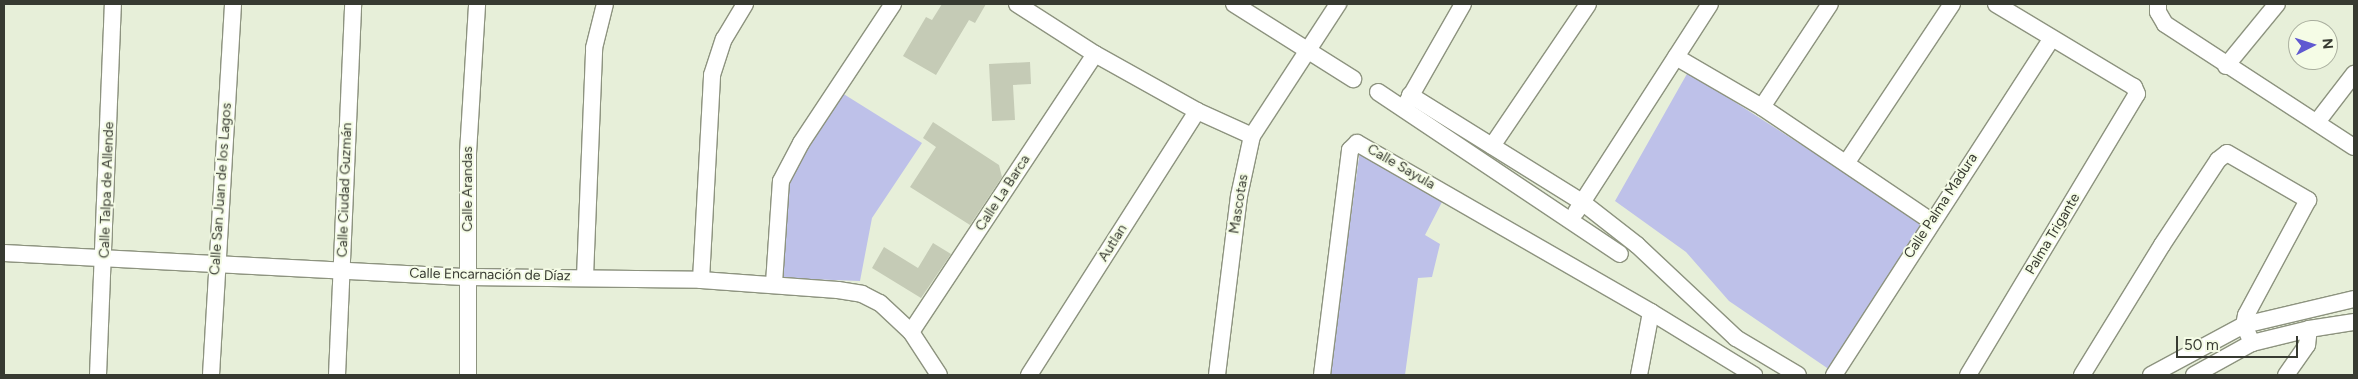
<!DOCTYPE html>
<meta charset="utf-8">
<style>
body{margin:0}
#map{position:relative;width:2358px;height:379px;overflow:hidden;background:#e7efd9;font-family:Figtree,sans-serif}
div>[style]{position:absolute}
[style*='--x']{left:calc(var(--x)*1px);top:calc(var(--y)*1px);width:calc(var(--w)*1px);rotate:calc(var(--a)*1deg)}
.green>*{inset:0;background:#bec1e9}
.building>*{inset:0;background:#c5cbb6}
.roads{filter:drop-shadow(1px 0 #8d937f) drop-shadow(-1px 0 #8d937f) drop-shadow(0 1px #8d937f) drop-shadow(0 -1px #8d937f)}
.minor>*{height:16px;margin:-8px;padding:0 8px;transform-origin:8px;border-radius:8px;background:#fff}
span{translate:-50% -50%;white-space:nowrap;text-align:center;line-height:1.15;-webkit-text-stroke:4px #f5fce6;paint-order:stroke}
.street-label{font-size:14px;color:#373a31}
.frame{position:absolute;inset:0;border:5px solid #373a31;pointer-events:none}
.north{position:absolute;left:2288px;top:20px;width:50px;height:50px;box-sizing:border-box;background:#f5fce6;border:1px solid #a9ae9e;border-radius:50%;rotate:85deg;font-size:14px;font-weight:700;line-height:20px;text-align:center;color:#373a31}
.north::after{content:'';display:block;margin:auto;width:18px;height:22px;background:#6059d1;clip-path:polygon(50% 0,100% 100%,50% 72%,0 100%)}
.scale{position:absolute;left:2176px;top:336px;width:122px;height:22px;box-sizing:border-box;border:2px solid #373a31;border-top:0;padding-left:6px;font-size:15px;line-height:18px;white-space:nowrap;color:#373a31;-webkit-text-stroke:4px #f5fce6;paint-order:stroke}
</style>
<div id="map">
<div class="green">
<div style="clip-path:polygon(1688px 72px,1923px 223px,1833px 372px,1729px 301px,1686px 252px,1615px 201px)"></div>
<div style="clip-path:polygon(842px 93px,922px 143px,872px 218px,860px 281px,781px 278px,790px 179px)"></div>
<div style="clip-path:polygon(1360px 150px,1443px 200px,1425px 235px,1440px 244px,1432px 277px,1418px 278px,1405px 375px,1329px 375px)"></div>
</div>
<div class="building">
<div style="clip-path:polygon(942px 4px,986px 4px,975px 23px,969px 20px,936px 75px,903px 56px,926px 17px,932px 20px)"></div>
<div style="clip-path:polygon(1030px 62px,1031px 84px,1013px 85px,1015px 120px,992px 121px,989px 64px)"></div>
<div style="clip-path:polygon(933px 122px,999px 165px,1002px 177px,970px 225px,910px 187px,936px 147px,923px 138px)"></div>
<div style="clip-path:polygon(933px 243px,951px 254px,921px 298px,872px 268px,884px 247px,918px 268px)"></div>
</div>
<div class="roads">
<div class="minor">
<div style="--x:1017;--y:4;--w:93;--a:32.7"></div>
<div style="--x:1095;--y:54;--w:117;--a:29.2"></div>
<div style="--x:1197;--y:111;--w:60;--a:24.4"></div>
<div style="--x:1234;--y:4;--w:141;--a:32.2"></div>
<div style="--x:2158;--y:4;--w:8;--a:90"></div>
<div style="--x:2158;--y:12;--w:14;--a:60"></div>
<div style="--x:2165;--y:24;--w:225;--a:33.1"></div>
<div style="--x:1676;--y:57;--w:99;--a:30.2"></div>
<div style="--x:1762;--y:107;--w:204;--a:34"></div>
<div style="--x:2226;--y:66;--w:80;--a:-50.6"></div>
<div style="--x:1378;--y:92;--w:291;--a:33.8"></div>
<div style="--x:1410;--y:95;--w:203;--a:31.9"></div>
<div style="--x:1582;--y:202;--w:70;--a:38"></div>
<div style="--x:1637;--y:245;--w:136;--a:43.2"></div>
<div style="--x:1736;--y:338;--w:72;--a:30.8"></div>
<div style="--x:1406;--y:104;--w:115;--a:-60.3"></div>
<div style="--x:1762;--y:107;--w:123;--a:-56.6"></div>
<div style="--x:2317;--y:122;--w:61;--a:-52.4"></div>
<div style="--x:1492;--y:146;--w:171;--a:-55.9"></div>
<div style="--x:1847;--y:162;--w:190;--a:-56.4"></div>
<div style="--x:1576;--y:212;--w:247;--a:-57.2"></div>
<div style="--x:4;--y:253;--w:465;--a:3"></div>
<div style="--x:468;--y:277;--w:233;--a:0.7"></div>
<div style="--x:701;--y:280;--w:137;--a:4.2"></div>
<div style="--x:838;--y:290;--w:24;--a:9"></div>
<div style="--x:862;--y:294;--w:20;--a:27"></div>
<div style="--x:880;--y:303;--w:42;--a:43.1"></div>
<div style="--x:911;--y:332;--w:51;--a:56.9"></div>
<div style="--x:585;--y:277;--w:229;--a:-87.7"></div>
<div style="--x:594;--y:48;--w:45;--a:-76"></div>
<div style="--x:701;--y:280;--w:205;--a:-86.9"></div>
<div style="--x:712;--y:75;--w:38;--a:-72"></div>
<div style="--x:724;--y:39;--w:41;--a:-59"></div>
<div style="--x:774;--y:283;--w:102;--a:-86.1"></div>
<div style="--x:781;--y:181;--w:43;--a:-62.2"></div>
<div style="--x:801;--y:143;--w:167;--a:-56.5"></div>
<div style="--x:911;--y:332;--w:333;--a:-56.5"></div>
<div style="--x:98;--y:375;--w:371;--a:-87.7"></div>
<div style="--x:211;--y:375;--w:372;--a:-86.6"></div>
<div style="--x:337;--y:375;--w:371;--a:-87.5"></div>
<div style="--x:468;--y:375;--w:222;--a:-90"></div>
<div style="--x:468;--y:153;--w:149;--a:-86.5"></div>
<div style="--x:1029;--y:375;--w:313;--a:-57.5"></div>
<div style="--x:1217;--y:375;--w:180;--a:-83"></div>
<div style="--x:1239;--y:196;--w:61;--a:-77.8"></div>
<div style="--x:1252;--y:136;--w:158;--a:-56.9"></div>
<div style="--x:1322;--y:375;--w:227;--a:-82.9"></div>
<div style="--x:1350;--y:150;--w:10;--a:-45"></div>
<div style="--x:1357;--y:143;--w:339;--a:29.9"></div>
<div style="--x:1651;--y:312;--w:121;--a:31.5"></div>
<div style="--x:1639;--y:375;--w:64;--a:-79.2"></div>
<div style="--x:1834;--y:375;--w:400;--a:-57.1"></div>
<div style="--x:1968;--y:375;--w:328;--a:-59"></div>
<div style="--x:2137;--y:94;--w:8;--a:-113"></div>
<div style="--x:2134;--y:87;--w:161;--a:-149"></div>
<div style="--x:2082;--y:375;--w:153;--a:-58.4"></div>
<div style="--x:2162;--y:245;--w:102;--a:-56.6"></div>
<div style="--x:2218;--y:160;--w:11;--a:-38"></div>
<div style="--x:2227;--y:153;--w:94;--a:30.1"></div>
<div style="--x:2308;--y:200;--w:131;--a:118.3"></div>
<div style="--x:2246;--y:315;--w:10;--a:101"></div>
<div style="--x:2244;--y:325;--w:20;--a:66"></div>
<div style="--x:2151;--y:375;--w:106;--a:-28.3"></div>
<div style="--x:2244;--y:325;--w:113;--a:-13.3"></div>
<div style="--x:2194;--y:375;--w:66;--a:-28.9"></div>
<div style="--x:2252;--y:343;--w:59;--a:-13.8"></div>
<div style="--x:2309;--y:329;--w:46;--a:-8.8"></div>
<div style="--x:2286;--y:375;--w:37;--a:-55"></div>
<div style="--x:2307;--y:345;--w:16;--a:-83"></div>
</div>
</div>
<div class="street-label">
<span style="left:1401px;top:167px;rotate:30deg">Calle Sayula</span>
<span style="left:221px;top:189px;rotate:-86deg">Calle San Juan de los Lagos</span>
<span style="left:468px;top:189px;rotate:-90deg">Calle Arandas</span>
<span style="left:107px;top:190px;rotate:-88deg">Calle Talpa de Allende</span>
<span style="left:345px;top:190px;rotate:-88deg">Calle Ciudad Guzmán</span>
<span style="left:1003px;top:193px;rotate:-57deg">Calle La Barca</span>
<span style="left:1239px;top:204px;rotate:-81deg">Mascotas</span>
<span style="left:1941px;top:206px;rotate:-57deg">Calle Palma Madura</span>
<span style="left:2053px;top:234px;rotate:-59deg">Palma Trigante</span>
<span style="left:1113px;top:243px;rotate:-58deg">Autlan</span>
<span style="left:490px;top:275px;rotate:1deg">Calle Encarnación de Díaz</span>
</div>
<div class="frame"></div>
<div class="north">N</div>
<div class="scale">50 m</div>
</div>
